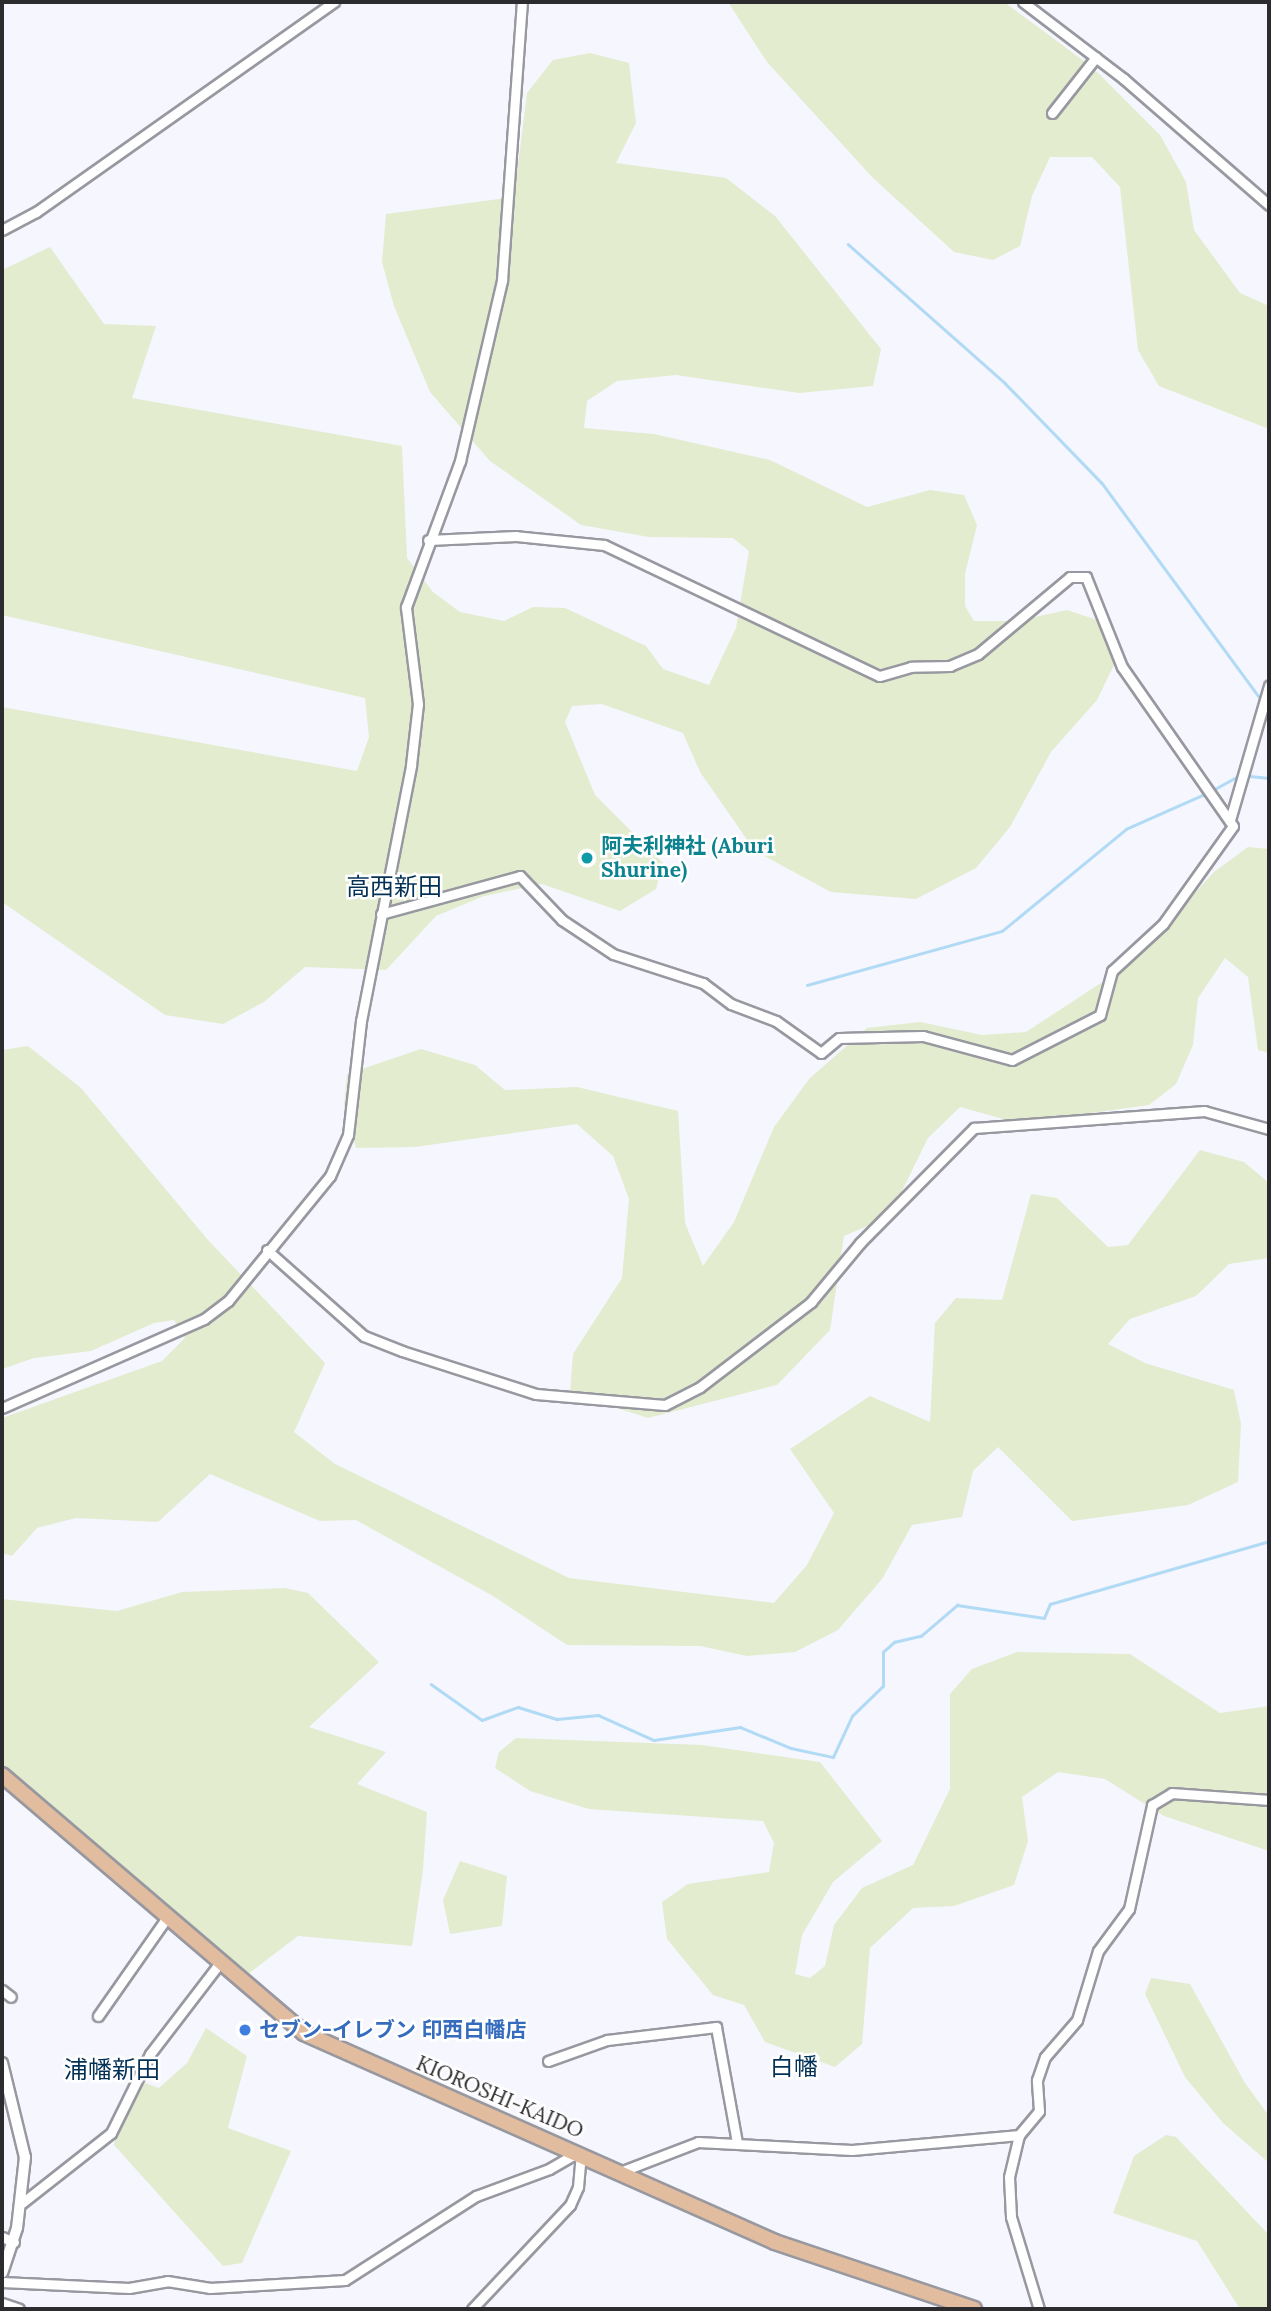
<!DOCTYPE html>
<meta charset="utf-8">
<style>
body{margin:0}
#map{position:relative;width:1271px;height:2311px;overflow:hidden;background:#f6f6ff;font-family:Lora,"Noto Sans JP",serif}
div>[style]{position:absolute}
[style*='--x']{left:calc(var(--x)*1px);top:calc(var(--y)*1px);width:calc(var(--w)*1px);rotate:calc(var(--a)*1deg)}
.green>*{inset:0;background:#e3eccf}
.stream>*{height:2.5px;margin:-1.25px;padding:0 1.25px;transform-origin:1.25px;border-radius:1.25px;background:#b1daf5}
.roads{filter:drop-shadow(2px 0 #9898a0) drop-shadow(-2px 0 #9898a0) drop-shadow(0 2px #9898a0) drop-shadow(0 -2px #9898a0)}
.minor>*{height:9px;margin:-4.5px;padding:0 4.5px;transform-origin:4.5px;border-radius:4.5px;background:#fff}
.tertiary>*{height:10px;margin:-5px;padding:0 5px;transform-origin:5px;border-radius:5px;background:#fff}
.primary>*{height:14px;margin:-7px;padding:0 7px;transform-origin:7px;border-radius:7px;background:#e2bc9e}
.dots>*{width:19px;height:19px;translate:-50% -50%;box-sizing:border-box;border:4px solid #fff;border-radius:50%}
span{translate:-50% -50%;white-space:nowrap;text-align:center;line-height:1.15;-webkit-text-stroke:5px #fff;paint-order:stroke}
.culture-label{font-size:21px;color:#0d838f;font-weight:700}
.left{translate:0 -50%;text-align:left}
.shop-label{font-size:21px;color:#366cbe;font-weight:700}
.street-label{font-size:21px;color:#2c2c2f}
.quarter-label{font-size:24px;color:#033155}
.frame{position:absolute;inset:0;border:4px solid #2c2c2f;pointer-events:none}
</style>
<div id="map">
<div class="green">
<div style="clip-path:polygon(728px 2px,1004px 2px,1092px 67px,1160px 135px,1186px 182px,1194px 230px,1240px 293px,1269px 306px,1269px 429px,1159px 386px,1138px 350px,1120px 187px,1092px 157px,1050px 157px,1032px 196px,1020px 246px,993px 260px,954px 252px,873px 178px,767px 62px)"></div>
<div style="clip-path:polygon(590px 53px,629px 63px,636px 123px,616px 163px,726px 178px,775px 216px,881px 349px,873px 386px,799px 393px,676px 375px,617px 381px,587px 401px,584px 428px,654px 434px,770px 460px,867px 507px,930px 490px,964px 495px,977px 525px,965px 574px,965px 606px,974px 621px,1017px 621px,1067px 610px,1106px 623px,1115px 663px,1097px 700px,1051px 752px,1010px 827px,976px 868px,916px 899px,831px 892px,755px 851px,700px 772px,683px 733px,602px 704px,572px 706px,565px 722px,595px 795px,663px 863px,656px 889px,620px 911px,542px 884px,484px 896px,436px 916px,386px 970px,305px 967px,264px 1002px,223px 1024px,165px 1015px,2px 902px,2px 707px,357px 771px,369px 737px,365px 698px,2px 615px,2px 270px,50px 247px,104px 324px,156px 326px,132px 398px,402px 446px,407px 558px,433px 592px,460px 612px,504px 621px,533px 607px,565px 608px,646px 646px,663px 669px,709px 685px,736px 628px,749px 551px,733px 538px,649px 537px,581px 525px,490px 461px,430px 392px,394px 306px,382px 262px,386px 214px,514px 197px,527px 93px,553px 60px)"></div>
<div style="clip-path:polygon(1248px 847px,1269px 849px,1269px 1053px,1258px 1050px,1248px 977px,1225px 958px,1198px 998px,1193px 1045px,1176px 1084px,1149px 1105px,1018px 1123px,960px 1107px,928px 1138px,896px 1203px,879px 1221px,844px 1236px,830px 1330px,777px 1385px,648px 1418px,570px 1393px,573px 1354px,622px 1278px,629px 1199px,613px 1156px,577px 1124px,415px 1147px,356px 1148px,344px 1106px,347px 1074px,421px 1049px,475px 1065px,505px 1090px,577px 1087px,678px 1111px,685px 1223px,703px 1266px,734px 1222px,774px 1127px,809px 1079px,867px 1028px,920px 1022px,982px 1035px,1026px 1032px,1130px 964px,1214px 872px)"></div>
<div style="clip-path:polygon(28px 1046px,81px 1088px,208px 1240px,325px 1363px,294px 1432px,335px 1464px,569px 1578px,774px 1603px,807px 1565px,834px 1513px,790px 1449px,870px 1396px,930px 1422px,935px 1323px,956px 1298px,1002px 1300px,1031px 1194px,1057px 1198px,1108px 1247px,1128px 1245px,1200px 1150px,1244px 1162px,1269px 1183px,1269px 1258px,1229px 1264px,1196px 1296px,1130px 1319px,1108px 1344px,1145px 1363px,1234px 1390px,1241px 1424px,1238px 1482px,1188px 1505px,1072px 1521px,998px 1447px,973px 1471px,962px 1517px,912px 1525px,882px 1579px,838px 1630px,795px 1652px,747px 1656px,700px 1646px,567px 1645px,493px 1596px,356px 1520px,320px 1521px,210px 1474px,158px 1522px,76px 1518px,37px 1528px,12px 1556px,2px 1553px,2px 1418px,162px 1361px,185px 1338px,174px 1320px,154px 1323px,91px 1351px,34px 1358px,2px 1369px,2px 1050px)"></div>
<div style="clip-path:polygon(285px 1588px,308px 1593px,379px 1662px,309px 1727px,386px 1752px,357px 1784px,427px 1812px,423px 1870px,412px 1946px,298px 1936px,244px 1977px,2px 1766px,2px 1599px,117px 1611px,182px 1592px)"></div>
<div style="clip-path:polygon(1017px 1652px,1130px 1654px,1220px 1713px,1269px 1706px,1269px 1851px,1164px 1816px,1105px 1779px,1058px 1772px,1022px 1797px,1028px 1841px,1014px 1885px,954px 1906px,913px 1908px,870px 1948px,862px 2044px,835px 2067px,765px 2042px,744px 2005px,713px 1995px,667px 1939px,662px 1902px,688px 1884px,769px 1872px,774px 1843px,763px 1821px,589px 1809px,530px 1791px,495px 1768px,499px 1752px,516px 1738px,702px 1745px,820px 1762px,882px 1841px,833px 1882px,802px 1935px,795px 1974px,810px 1978px,825px 1966px,834px 1925px,862px 1888px,913px 1865px,950px 1789px,950px 1694px,972px 1669px)"></div>
<div style="clip-path:polygon(460px 1861px,507px 1876px,502px 1926px,450px 1934px,443px 1900px)"></div>
<div style="clip-path:polygon(1151px 1978px,1190px 1984px,1245px 2083px,1269px 2116px,1269px 2163px,1223px 2123px,1185px 2077px,1145px 1994px)"></div>
<div style="clip-path:polygon(206px 2028px,247px 2056px,228px 2128px,291px 2151px,242px 2263px,223px 2266px,114px 2145px,131px 2078px,159px 2088px,187px 2063px)"></div>
<div style="clip-path:polygon(1166px 2135px,1176px 2137px,1269px 2235px,1269px 2309px,1240px 2309px,1197px 2241px,1113px 2213px,1134px 2156px)"></div>
</div>
<div class="stream">
<div style="--x:848;--y:244;--w:210;--a:41.5"></div>
<div style="--x:1005;--y:383;--w:139;--a:45.9"></div>
<div style="--x:1102;--y:483;--w:270;--a:53.7"></div>
<div style="--x:1213;--y:790;--w:31;--a:-29"></div>
<div style="--x:1240;--y:775;--w:29;--a:6"></div>
<div style="--x:807;--y:985;--w:202;--a:-15.5"></div>
<div style="--x:1002;--y:931;--w:161;--a:-39.4"></div>
<div style="--x:1126;--y:829;--w:89;--a:-24"></div>
<div style="--x:431;--y:1684;--w:62;--a:35.2"></div>
<div style="--x:482;--y:1720;--w:38;--a:-20"></div>
<div style="--x:518;--y:1707;--w:41;--a:17.1"></div>
<div style="--x:557;--y:1719;--w:41;--a:-5.6"></div>
<div style="--x:598;--y:1715;--w:61;--a:24.1"></div>
<div style="--x:654;--y:1740;--w:87;--a:-8.6"></div>
<div style="--x:740;--y:1727;--w:55;--a:22.4"></div>
<div style="--x:791;--y:1748;--w:43;--a:12.1"></div>
<div style="--x:833;--y:1757;--w:45;--a:-65.1"></div>
<div style="--x:852;--y:1716;--w:43;--a:-44.1"></div>
<div style="--x:883;--y:1686;--w:34;--a:-90"></div>
<div style="--x:883;--y:1652;--w:15;--a:-42"></div>
<div style="--x:894;--y:1642;--w:28;--a:-13"></div>
<div style="--x:921;--y:1636;--w:48;--a:-40.7"></div>
<div style="--x:957;--y:1605;--w:88;--a:8.5"></div>
<div style="--x:1044;--y:1618;--w:15;--a:-67"></div>
<div style="--x:1050;--y:1604;--w:228;--a:-16"></div>
</div>
<div class="roads">
<div class="minor">
<div style="--x:1023;--y:2;--w:127;--a:37.3"></div>
<div style="--x:1124;--y:79;--w:192;--a:41"></div>
<div style="--x:1052;--y:113;--w:71;--a:-51.8"></div>
<div style="--x:2;--y:230;--w:38;--a:-28"></div>
<div style="--x:36;--y:212;--w:365;--a:-35.2"></div>
<div style="--x:1230;--y:820;--w:140;--a:-73.8"></div>
<div style="--x:381;--y:914;--w:144;--a:-15.3"></div>
<div style="--x:520;--y:876;--w:61;--a:46.3"></div>
<div style="--x:562;--y:920;--w:61;--a:33.7"></div>
<div style="--x:613;--y:954;--w:95;--a:17.9"></div>
<div style="--x:703;--y:983;--w:35;--a:37"></div>
<div style="--x:731;--y:1004;--w:48;--a:20.7"></div>
<div style="--x:776;--y:1021;--w:55;--a:35.4"></div>
<div style="--x:821;--y:1053;--w:23;--a:-40"></div>
<div style="--x:839;--y:1038;--w:84;--a:-1.4"></div>
<div style="--x:923;--y:1036;--w:92;--a:15.1"></div>
<div style="--x:1012;--y:1060;--w:99;--a:-27.1"></div>
<div style="--x:1100;--y:1015;--w:46;--a:-74.7"></div>
<div style="--x:1112;--y:971;--w:69;--a:-42.7"></div>
<div style="--x:1163;--y:924;--w:120;--a:-54.5"></div>
<div style="--x:1233;--y:826;--w:194;--a:-124.9"></div>
<div style="--x:1122;--y:667;--w:97;--a:-111.8"></div>
<div style="--x:1086;--y:577;--w:16;--a:180"></div>
<div style="--x:1070;--y:577;--w:120;--a:140.1"></div>
<div style="--x:978;--y:654;--w:30;--a:157"></div>
<div style="--x:950;--y:666;--w:39;--a:179"></div>
<div style="--x:911;--y:667;--w:33;--a:164"></div>
<div style="--x:879;--y:676;--w:305;--a:-154.5"></div>
<div style="--x:604;--y:545;--w:88;--a:-174.2"></div>
<div style="--x:516;--y:536;--w:88;--a:177.4"></div>
<div style="--x:267;--y:1250;--w:130;--a:41.6"></div>
<div style="--x:364;--y:1336;--w:41;--a:21.5"></div>
<div style="--x:402;--y:1351;--w:141;--a:17.8"></div>
<div style="--x:536;--y:1394;--w:129;--a:4.9"></div>
<div style="--x:665;--y:1405;--w:39;--a:-27"></div>
<div style="--x:700;--y:1387;--w:140;--a:-37.4"></div>
<div style="--x:811;--y:1302;--w:77;--a:-50.3"></div>
<div style="--x:860;--y:1243;--w:162;--a:-45.3"></div>
<div style="--x:974;--y:1128;--w:231;--a:-4.2"></div>
<div style="--x:1204;--y:1111;--w:67;--a:15.5"></div>
<div style="--x:2;--y:1408;--w:221;--a:-23.8"></div>
<div style="--x:204;--y:1319;--w:30;--a:-37"></div>
<div style="--x:228;--y:1301;--w:161;--a:-50.8"></div>
<div style="--x:330;--y:1176;--w:45;--a:-66.3"></div>
<div style="--x:348;--y:1135;--w:115;--a:-83.5"></div>
<div style="--x:361;--y:1021;--w:261;--a:-78.9"></div>
<div style="--x:411;--y:765;--w:61;--a:-83.5"></div>
<div style="--x:418;--y:704;--w:98;--a:-97.1"></div>
<div style="--x:406;--y:607;--w:156;--a:-69.7"></div>
<div style="--x:460;--y:461;--w:186;--a:-76.9"></div>
<div style="--x:502;--y:280;--w:279;--a:-85.9"></div>
<div style="--x:2;--y:1990;--w:11;--a:38"></div>
<div style="--x:98;--y:2016;--w:118;--a:-55"></div>
<div style="--x:548;--y:2061;--w:63;--a:-19.6"></div>
<div style="--x:607;--y:2040;--w:110;--a:-6.8"></div>
<div style="--x:716;--y:2027;--w:117;--a:79.7"></div>
<div style="--x:1019;--y:2135;--w:43;--a:103.4"></div>
<div style="--x:1009;--y:2177;--w:40;--a:87.1"></div>
<div style="--x:1011;--y:2217;--w:96;--a:73.1"></div>
<div style="--x:620;--y:2172;--w:84;--a:-21"></div>
<div style="--x:698;--y:2142;--w:154;--a:3"></div>
<div style="--x:852;--y:2150;--w:168;--a:-5.1"></div>
<div style="--x:1019;--y:2135;--w:31;--a:-50"></div>
<div style="--x:1039;--y:2111;--w:31;--a:-94"></div>
<div style="--x:1037;--y:2080;--w:24;--a:-71"></div>
<div style="--x:1045;--y:2057;--w:49;--a:-49.1"></div>
<div style="--x:1077;--y:2020;--w:72;--a:-73.1"></div>
<div style="--x:1098;--y:1951;--w:52;--a:-53.6"></div>
<div style="--x:1129;--y:1909;--w:107;--a:-77.5"></div>
<div style="--x:1152;--y:1805;--w:23;--a:-31"></div>
<div style="--x:1172;--y:1793;--w:97;--a:4.1"></div>
<div style="--x:22;--y:2203;--w:113;--a:-38.2"></div>
<div style="--x:111;--y:2133;--w:88;--a:-63.7"></div>
<div style="--x:150;--y:2054;--w:113;--a:-52.5"></div>
<div style="--x:2;--y:2237;--w:13;--a:23"></div>
<div style="--x:2;--y:2282;--w:127;--a:2.7"></div>
<div style="--x:129;--y:2288;--w:39;--a:-10"></div>
<div style="--x:167;--y:2281;--w:44;--a:9.2"></div>
<div style="--x:210;--y:2288;--w:135;--a:-3.4"></div>
<div style="--x:345;--y:2280;--w:156;--a:-32.7"></div>
<div style="--x:476;--y:2196;--w:78;--a:-20.3"></div>
<div style="--x:549;--y:2169;--w:32;--a:-30"></div>
<div style="--x:2;--y:2303;--w:18;--a:19"></div>
<div style="--x:472;--y:2309;--w:143;--a:-46.7"></div>
<div style="--x:570;--y:2205;--w:20;--a:-66"></div>
<div style="--x:578;--y:2187;--w:33;--a:-85"></div>
</div>
<div class="tertiary">
<div style="--x:2;--y:2063;--w:97;--a:76.3"></div>
<div style="--x:25;--y:2157;--w:71;--a:96.4"></div>
<div style="--x:17;--y:2228;--w:47;--a:108.4"></div>
</div>
<div class="primary">
<div style="--x:2;--y:1775;--w:397;--a:40.5"></div>
<div style="--x:304;--y:2033;--w:515;--a:23.93"></div>
<div style="--x:775;--y:2242;--w:210;--a:18.6"></div>
</div>
</div>
<div class="dots">
<div style="left:587px;top:858px;background:#0f9aa8"></div>
<div style="left:245px;top:2030px;background:#3f7fe0"></div>
</div>
<div class="culture-label">
<span class="left" style="left:601px;top:858px">阿夫利神社 (Aburi<br>Shurine)</span>
</div>
<div class="shop-label">
<span class="left" style="left:259px;top:2030px">セブン-イレブン 印西白幡店</span>
</div>
<div class="street-label">
<span style="left:500px;top:2097px;rotate:23deg">KIOROSHI-KAIDO</span>
</div>
<div class="quarter-label">
<span style="left:394px;top:887px">高西新田</span>
<span style="left:794px;top:2067px">白幡</span>
<span style="left:112px;top:2070px">浦幡新田</span>
</div>
<div class="frame"></div>
</div>
